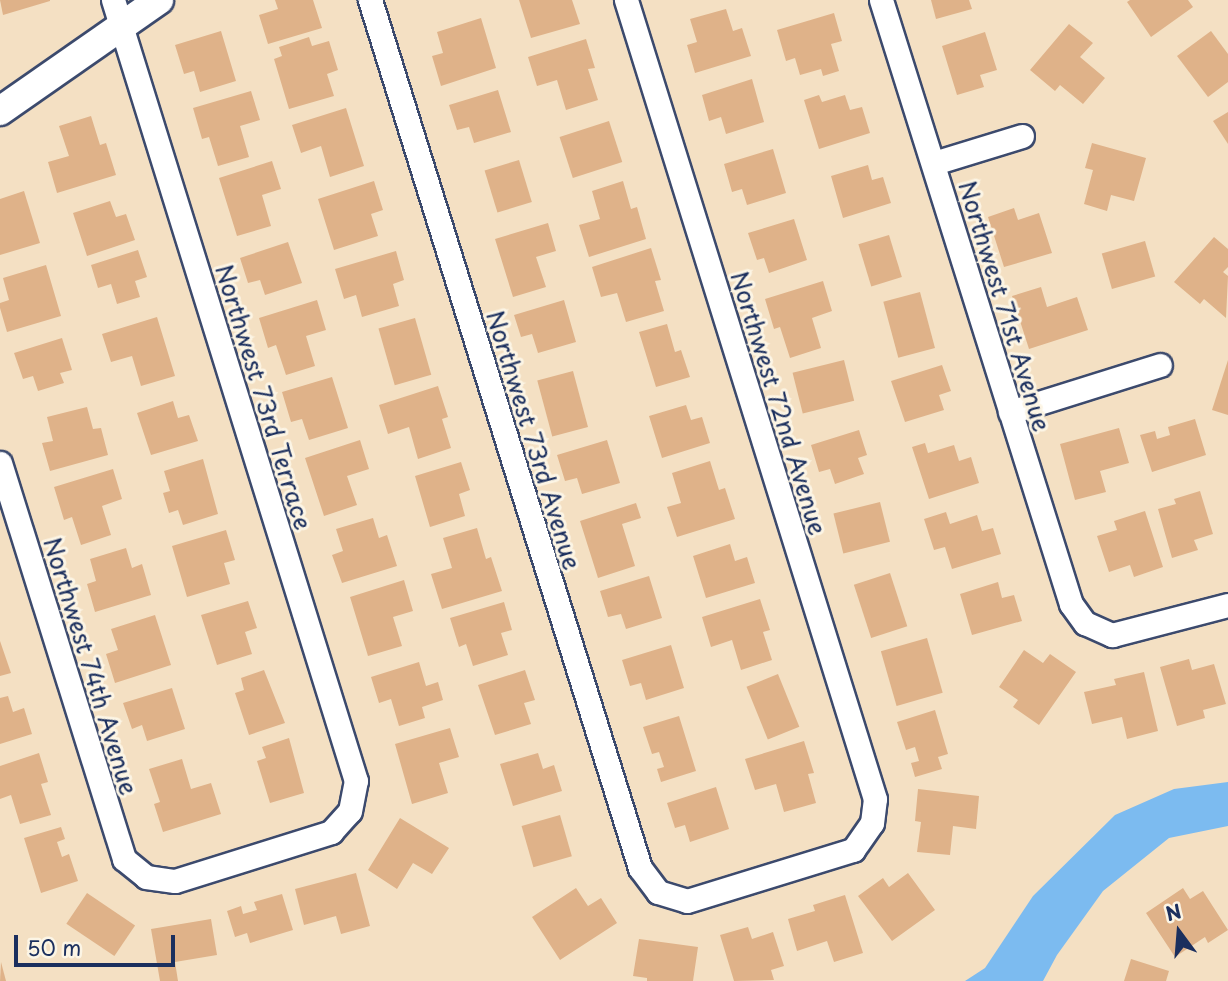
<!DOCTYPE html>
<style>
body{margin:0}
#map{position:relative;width:1228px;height:981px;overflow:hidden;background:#f4e0c3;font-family:"Playpen Sans",sans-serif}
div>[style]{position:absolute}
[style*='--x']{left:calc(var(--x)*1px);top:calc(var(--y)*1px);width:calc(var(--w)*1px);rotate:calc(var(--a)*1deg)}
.water>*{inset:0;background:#7cbbf0}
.building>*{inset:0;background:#dfb289;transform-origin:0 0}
.roads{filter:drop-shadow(2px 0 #3c4a6d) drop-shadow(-2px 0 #3c4a6d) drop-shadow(0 2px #3c4a6d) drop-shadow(0 -2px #3c4a6d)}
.minor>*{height:23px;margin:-11.5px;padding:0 11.5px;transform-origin:11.5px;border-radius:11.5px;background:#fff}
.tertiary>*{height:28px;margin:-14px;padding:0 14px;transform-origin:14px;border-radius:14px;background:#fff}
span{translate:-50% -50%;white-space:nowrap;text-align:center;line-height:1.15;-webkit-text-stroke:6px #fcf5e5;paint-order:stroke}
.street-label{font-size:24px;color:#1b2f5e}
.north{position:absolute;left:1144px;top:897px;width:70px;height:70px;-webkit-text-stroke:5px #fcf5e5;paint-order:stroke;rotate:344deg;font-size:19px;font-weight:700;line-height:28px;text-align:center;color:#1b2f5e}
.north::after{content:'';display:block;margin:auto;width:24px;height:32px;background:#1b2f5e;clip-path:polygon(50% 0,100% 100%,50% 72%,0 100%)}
.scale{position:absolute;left:14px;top:935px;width:161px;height:32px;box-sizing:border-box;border:4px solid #1b2f5e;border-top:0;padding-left:9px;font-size:21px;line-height:24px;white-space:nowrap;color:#1b2f5e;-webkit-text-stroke:5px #fcf5e5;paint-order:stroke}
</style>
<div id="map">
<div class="water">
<div style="clip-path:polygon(1228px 782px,1228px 826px,1169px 838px,1103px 891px,1057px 955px,1043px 981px,965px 981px,985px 968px,1033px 896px,1115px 815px,1174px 789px)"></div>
</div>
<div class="building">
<div style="clip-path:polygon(0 0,50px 0,50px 1px,3px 15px)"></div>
<div style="clip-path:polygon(275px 0,313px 0,322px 28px,268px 44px,259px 15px,278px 9px)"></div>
<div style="clip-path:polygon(519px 0,572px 0,580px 24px,531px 38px)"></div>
<div style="clip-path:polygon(931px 0,969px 0,972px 9px,936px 19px)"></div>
<div style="clip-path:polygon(1130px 0,1188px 0,1193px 7px,1151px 37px,1127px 2px)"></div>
<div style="clip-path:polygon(726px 9px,733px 31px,742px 28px,751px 56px,695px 73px,687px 45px,697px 42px,690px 19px)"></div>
<div style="clip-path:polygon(834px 13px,842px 41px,831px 44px,839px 71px,823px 76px,821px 69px,800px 75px,795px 58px,786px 61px,777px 30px)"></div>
<div style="clip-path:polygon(481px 18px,496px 68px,441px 86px,432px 56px,443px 53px,437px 32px)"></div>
<div style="clip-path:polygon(1069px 24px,1093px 43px,1080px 57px,1105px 78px,1083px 104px,1060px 85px,1055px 91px,1030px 70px)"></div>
<div style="clip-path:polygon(221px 31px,236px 81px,200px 92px,194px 71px,184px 74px,175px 45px)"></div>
<div style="clip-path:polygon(1211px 31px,1228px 54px,1228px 82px,1208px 97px,1177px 56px)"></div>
<div style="clip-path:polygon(985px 32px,997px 70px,980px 75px,984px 87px,957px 95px,942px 46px)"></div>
<div style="clip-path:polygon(309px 37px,312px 46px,329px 41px,338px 70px,327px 74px,334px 96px,289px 109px,274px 59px,282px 56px,279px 47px)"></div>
<div style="clip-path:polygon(586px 39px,595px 68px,588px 69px,598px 100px,566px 110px,557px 80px,537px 86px,528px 57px)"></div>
<div style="clip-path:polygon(752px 79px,764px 122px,726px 134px,721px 117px,709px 121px,702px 95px)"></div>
<div style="clip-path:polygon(498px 90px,511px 132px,474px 143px,469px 127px,457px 130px,449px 105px)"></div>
<div style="clip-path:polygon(251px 91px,260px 120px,240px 126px,249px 157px,218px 166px,209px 137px,202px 139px,193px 108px)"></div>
<div style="clip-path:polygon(819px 95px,822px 102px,845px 95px,850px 110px,862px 107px,870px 133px,819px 149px,804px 100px)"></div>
<div style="clip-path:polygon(346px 108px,364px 166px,330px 177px,321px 146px,301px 153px,292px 125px)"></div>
<div style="clip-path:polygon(1228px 112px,1228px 144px,1213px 121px)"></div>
<div style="clip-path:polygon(91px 116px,100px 145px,106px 143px,116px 175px,57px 193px,48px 162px,69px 156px,59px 126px)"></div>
<div style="left:609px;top:121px;width:43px;height:52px;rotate:72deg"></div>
<div style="clip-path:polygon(1092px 143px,1146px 158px,1134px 201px,1111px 195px,1107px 211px,1084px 204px,1093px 170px,1085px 168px)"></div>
<div style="clip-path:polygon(773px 149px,786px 193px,747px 205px,742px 189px,732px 192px,724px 164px)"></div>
<div style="left:519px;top:160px;width:44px;height:36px;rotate:73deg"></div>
<div style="clip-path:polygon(272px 161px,281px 189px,262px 195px,271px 226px,237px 236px,219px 178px)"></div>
<div style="clip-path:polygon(868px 165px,872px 180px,883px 177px,891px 203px,843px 218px,831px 176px)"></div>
<div style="clip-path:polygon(374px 181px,383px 210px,371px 214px,378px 236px,334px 250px,318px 199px)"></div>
<div style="clip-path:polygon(623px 181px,631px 209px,637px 207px,646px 239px,589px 257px,579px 225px,600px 219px,592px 191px)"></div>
<div style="clip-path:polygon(24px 191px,40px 243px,0 255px,0 199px)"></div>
<div style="clip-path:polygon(110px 201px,116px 217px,126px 214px,135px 240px,87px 256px,73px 213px)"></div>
<div style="clip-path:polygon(1014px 208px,1018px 220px,1039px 213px,1052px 253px,1004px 267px,988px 217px)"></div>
<div style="clip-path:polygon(794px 219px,807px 260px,769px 273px,764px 258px,757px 260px,748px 233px)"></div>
<div style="clip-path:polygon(548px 223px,556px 251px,536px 257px,546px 287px,513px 297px,495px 239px)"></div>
<div style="left:889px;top:235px;width:44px;height:32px;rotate:73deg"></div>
<div style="clip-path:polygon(1214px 237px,1228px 249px,1228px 267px,1223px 272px,1228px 276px,1226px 318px,1204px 299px,1200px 304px,1174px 282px)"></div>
<div style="left:1145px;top:241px;width:37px;height:45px;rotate:74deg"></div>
<div style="clip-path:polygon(288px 242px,302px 283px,265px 295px,260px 280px,248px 283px,240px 258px)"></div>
<div style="clip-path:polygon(651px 248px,661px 280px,655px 281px,664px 311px,626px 322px,617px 293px,601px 297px,592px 267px)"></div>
<div style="clip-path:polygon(138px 250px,147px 277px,135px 281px,140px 297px,117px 304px,111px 284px,98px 288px,91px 265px)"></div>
<div style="clip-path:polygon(396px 251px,404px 280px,393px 284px,399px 306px,362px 317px,356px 295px,344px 299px,335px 269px)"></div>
<div style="clip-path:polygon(46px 265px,61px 316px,7px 332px,0 308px,0 303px,9px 300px,3px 278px)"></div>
<div style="clip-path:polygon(823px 281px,832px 311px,812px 318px,821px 348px,790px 358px,780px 327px,774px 329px,765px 299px)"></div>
<div style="clip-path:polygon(1041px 287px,1047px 307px,1077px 297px,1088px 330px,1029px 349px,1012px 296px)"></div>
<div style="left:920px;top:292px;width:58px;height:38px;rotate:75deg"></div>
<div style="clip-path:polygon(317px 300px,326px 330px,306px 336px,315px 366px,286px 375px,276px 345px,268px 348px,259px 318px)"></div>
<div style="clip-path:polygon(564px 300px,576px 342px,538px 353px,532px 334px,521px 337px,514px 315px)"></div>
<div style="clip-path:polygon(157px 317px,175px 376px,141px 386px,132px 356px,111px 362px,102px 334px)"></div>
<div style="left:415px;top:318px;width:59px;height:38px;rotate:74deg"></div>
<div style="clip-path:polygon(667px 324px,675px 352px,681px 350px,690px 377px,656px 387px,639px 332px)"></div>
<div style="clip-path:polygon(62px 338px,72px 370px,60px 373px,64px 383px,38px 391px,33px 376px,23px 379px,14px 353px)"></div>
<div style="left:844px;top:360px;width:42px;height:53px;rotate:76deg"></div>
<div style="clip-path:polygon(1228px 360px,1228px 415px,1212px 410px)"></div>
<div style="clip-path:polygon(942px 365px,951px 391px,939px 395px,944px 410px,905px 422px,891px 381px)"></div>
<div style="left:573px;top:371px;width:58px;height:37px;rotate:75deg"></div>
<div style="clip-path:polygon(332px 377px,348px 428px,309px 440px,302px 419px,291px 422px,282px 392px)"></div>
<div style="clip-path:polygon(438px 386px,448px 417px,442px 419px,451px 448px,418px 459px,409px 427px,388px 434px,379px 405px)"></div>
<div style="clip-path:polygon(173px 401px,178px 418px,189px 415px,198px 441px,151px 455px,137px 413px)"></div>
<div style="clip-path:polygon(686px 405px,691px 420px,702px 417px,710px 443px,662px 458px,649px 416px)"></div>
<div style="clip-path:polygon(87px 407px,93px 429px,101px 428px,108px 455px,50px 471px,42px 443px,53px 441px,47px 417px)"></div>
<div style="clip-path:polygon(1195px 419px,1206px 455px,1152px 472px,1140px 435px,1155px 431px,1157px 439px,1170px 435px,1168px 427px)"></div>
<div style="clip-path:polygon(1119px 428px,1129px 463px,1100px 471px,1106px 492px,1075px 500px,1060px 444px)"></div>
<div style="clip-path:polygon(859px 430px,867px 455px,858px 458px,864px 474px,835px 484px,830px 469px,819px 472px,811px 445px)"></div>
<div style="clip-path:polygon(360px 440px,369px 469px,347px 476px,357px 505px,324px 516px,305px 458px)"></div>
<div style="clip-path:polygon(607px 440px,620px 483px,582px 494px,577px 478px,565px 481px,557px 455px)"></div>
<div style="clip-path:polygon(925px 443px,928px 453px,954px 445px,959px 461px,971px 457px,979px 483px,929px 499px,912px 447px)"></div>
<div style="clip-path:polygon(203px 459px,218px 514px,183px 525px,178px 510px,169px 513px,163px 493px,170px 491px,164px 471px)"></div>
<div style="clip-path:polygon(710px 461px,719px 490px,725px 488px,735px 519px,677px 537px,667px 507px,681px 503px,672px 473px)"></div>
<div style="clip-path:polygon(461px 462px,470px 490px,459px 494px,465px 516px,430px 527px,415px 476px)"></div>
<div style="clip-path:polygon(113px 469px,122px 499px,102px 506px,111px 535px,81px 545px,72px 517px,64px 520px,54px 487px)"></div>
<div style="clip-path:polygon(1200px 491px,1213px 534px,1194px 540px,1198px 550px,1172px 558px,1158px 509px,1176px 504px,1174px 499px)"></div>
<div style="left:880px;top:502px;width:41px;height:48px;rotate:76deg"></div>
<div style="clip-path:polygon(636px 503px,641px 518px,622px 524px,635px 566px,598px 578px,580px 521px)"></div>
<div style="clip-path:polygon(1145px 511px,1163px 567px,1134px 577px,1130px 565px,1109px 572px,1097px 536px,1117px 530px,1114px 521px)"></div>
<div style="clip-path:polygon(946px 512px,950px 524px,977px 515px,982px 531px,993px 528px,1001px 554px,952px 569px,945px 547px,934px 550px,924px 519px)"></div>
<div style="clip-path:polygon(373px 518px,379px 538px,387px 535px,397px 566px,342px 583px,332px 555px,343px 551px,336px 529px)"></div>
<div style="clip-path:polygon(477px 528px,486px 559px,491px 557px,502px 591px,442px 609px,431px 574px,452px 568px,443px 538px)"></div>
<div style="clip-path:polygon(226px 530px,235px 560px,224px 563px,230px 584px,187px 597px,172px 546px)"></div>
<div style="clip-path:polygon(730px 544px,735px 561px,747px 557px,755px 583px,706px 598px,693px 556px)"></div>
<div style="clip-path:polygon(126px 548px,132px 568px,142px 564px,151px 595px,95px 612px,87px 584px,96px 581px,90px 559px)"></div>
<div style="left:890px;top:573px;width:56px;height:38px;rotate:72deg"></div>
<div style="clip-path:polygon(649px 576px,662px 618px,626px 629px,621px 614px,608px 617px,600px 591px)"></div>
<div style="clip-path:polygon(404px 580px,413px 611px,393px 617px,402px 646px,368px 656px,350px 597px)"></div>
<div style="clip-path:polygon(998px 582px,1002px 598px,1014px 595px,1022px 621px,972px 635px,960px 594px)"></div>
<div style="clip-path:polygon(760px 599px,770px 630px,763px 632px,772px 660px,741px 670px,732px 640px,711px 647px,702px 617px)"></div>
<div style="clip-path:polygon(248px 601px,257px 628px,245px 632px,252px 654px,217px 665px,201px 615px)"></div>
<div style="clip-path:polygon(504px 602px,512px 630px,501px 633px,508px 655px,473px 666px,466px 644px,459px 647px,450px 618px)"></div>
<div style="clip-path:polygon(155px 615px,171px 665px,115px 683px,106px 654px,118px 650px,111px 629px)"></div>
<div style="left:927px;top:638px;width:57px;height:48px;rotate:74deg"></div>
<div style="clip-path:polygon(0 641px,11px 673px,0 676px)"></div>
<div style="clip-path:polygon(671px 645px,684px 688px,646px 700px,641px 683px,630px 686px,622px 660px)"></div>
<div style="clip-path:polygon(1024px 650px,1043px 663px,1050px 654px,1076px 672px,1039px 725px,1013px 707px,1018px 700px,999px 687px)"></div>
<div style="clip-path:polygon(1189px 659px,1192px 670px,1214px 664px,1226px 704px,1203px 710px,1205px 718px,1177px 726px,1160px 667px)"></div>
<div style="clip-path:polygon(419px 662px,426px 686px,438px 682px,443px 700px,422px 707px,425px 718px,399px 726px,391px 699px,379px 703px,371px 677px)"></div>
<div style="clip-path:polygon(264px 670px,285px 723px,249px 735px,235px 693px,244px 690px,241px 678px)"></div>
<div style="clip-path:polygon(525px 670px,535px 700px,524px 703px,531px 724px,495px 735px,478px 685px)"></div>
<div style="clip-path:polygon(1144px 672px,1158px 731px,1127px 739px,1122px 717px,1092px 724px,1084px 692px,1116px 685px,1114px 679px)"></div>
<div style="left:778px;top:674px;width:57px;height:34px;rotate:68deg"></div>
<div style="clip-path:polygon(172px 688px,185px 729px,147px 741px,142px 725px,132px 729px,123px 703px)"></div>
<div style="clip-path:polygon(8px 696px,13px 712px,24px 708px,32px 734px,0 744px,0 698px)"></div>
<div style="clip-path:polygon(935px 710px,948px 754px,938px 757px,942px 769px,915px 777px,911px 763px,919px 761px,915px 747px,906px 750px,897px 722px)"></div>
<div style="clip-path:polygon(679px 716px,696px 771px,661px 782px,657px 769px,664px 767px,659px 752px,652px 754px,643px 727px)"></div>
<div style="clip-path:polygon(450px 728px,459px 757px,439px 763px,448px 793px,412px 804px,395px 744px)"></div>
<div style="clip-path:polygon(289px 738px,304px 793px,270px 803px,257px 761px,266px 758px,262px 747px)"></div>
<div style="clip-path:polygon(804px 741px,814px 773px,808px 774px,816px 803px,784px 812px,776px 784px,755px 790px,745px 759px)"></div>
<div style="clip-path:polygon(39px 753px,48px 782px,41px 784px,51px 815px,20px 824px,11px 795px,0 799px,0 766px)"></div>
<div style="clip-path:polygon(538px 753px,543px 769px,554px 765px,562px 791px,513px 806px,500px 764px)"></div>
<div style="clip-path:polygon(182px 759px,191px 789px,211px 783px,221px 814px,163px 832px,154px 804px,160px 802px,149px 769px)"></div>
<div style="clip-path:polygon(716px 787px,729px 829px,690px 842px,685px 825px,675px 828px,667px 803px)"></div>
<div style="clip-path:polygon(918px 789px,979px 796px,976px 829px,953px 826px,950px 855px,917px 852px,921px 822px,915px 821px)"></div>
<div style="left:560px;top:815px;width:43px;height:40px;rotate:74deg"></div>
<div style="clip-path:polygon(400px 818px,449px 848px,432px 874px,413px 863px,397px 889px,368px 870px)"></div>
<div style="clip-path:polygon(61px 827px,65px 839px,57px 842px,62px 857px,69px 854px,78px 881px,41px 893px,24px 838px)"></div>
<div style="clip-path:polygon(356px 873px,370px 926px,341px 934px,336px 916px,304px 925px,295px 889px)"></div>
<div style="clip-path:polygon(908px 873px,935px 910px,892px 941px,858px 896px,883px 878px,889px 887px)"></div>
<div style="clip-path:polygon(576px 888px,588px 906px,601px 898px,617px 923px,560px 960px,532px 917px)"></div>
<div style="clip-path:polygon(1183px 888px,1190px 899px,1203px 891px,1228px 930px,1208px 943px,1205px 937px,1175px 957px,1146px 913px)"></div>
<div style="left:87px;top:893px;width:58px;height:37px;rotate:34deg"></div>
<div style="clip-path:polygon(282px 894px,293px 930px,250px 943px,247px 933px,235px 937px,227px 911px,241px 906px,243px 914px,257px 910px,254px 902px)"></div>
<div style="clip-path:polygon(845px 895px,863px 953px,834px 962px,827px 941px,797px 951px,788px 919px,815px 911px,813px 905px)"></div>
<div style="clip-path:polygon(211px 919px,217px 955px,175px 962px,178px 981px,160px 981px,151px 929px)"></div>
<div style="clip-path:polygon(748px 927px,752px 939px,773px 932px,784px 966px,771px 970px,774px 980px,734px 981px,720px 935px)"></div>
<div style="clip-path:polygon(639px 939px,698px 947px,693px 981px,647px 981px,647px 978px,633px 976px)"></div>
<div style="clip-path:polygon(1131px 959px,1169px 971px,1166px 981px,1124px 981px)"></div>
<div style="clip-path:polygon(1px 962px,6px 981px,0 981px)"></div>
</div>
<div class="roads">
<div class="minor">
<div style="--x:370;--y:0;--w:909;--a:72.72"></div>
<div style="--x:640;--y:868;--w:30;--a:53"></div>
<div style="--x:658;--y:892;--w:30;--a:17"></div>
<div style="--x:687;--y:901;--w:174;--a:-17.1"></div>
<div style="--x:853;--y:850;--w:33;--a:-55"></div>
<div style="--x:872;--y:823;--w:24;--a:-83"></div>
<div style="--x:875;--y:799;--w:837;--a:-107.31"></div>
<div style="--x:881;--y:0;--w:633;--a:72.54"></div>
<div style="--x:1071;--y:604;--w:24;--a:54"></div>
<div style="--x:1085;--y:623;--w:30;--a:24"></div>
<div style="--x:1112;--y:635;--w:120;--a:-14.5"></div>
<div style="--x:934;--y:163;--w:92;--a:-17.1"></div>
<div style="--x:1010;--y:412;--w:157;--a:-17.4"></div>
<div style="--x:0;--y:463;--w:415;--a:72.6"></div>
<div style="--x:124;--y:859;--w:28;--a:39"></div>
<div style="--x:146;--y:877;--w:29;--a:8"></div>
<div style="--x:175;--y:881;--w:164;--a:-17.4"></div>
<div style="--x:331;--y:832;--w:28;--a:-48"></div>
<div style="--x:350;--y:811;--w:31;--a:-79"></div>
<div style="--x:356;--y:781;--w:818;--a:-107.28"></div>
</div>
<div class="tertiary">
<div style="--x:0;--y:111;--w:194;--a:-34.9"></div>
</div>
</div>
<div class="street-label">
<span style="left:1005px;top:306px;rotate:73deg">Northwest 71st Avenue</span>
<span style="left:264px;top:397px;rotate:73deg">Northwest 73rd Terrace</span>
<span style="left:779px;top:403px;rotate:73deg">Northwest 72nd Avenue</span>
<span style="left:534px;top:440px;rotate:73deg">Northwest 73rd Avenue</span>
<span style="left:91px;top:666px;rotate:73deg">Northwest 74th Avenue</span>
</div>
<div class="north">N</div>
<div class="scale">50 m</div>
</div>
